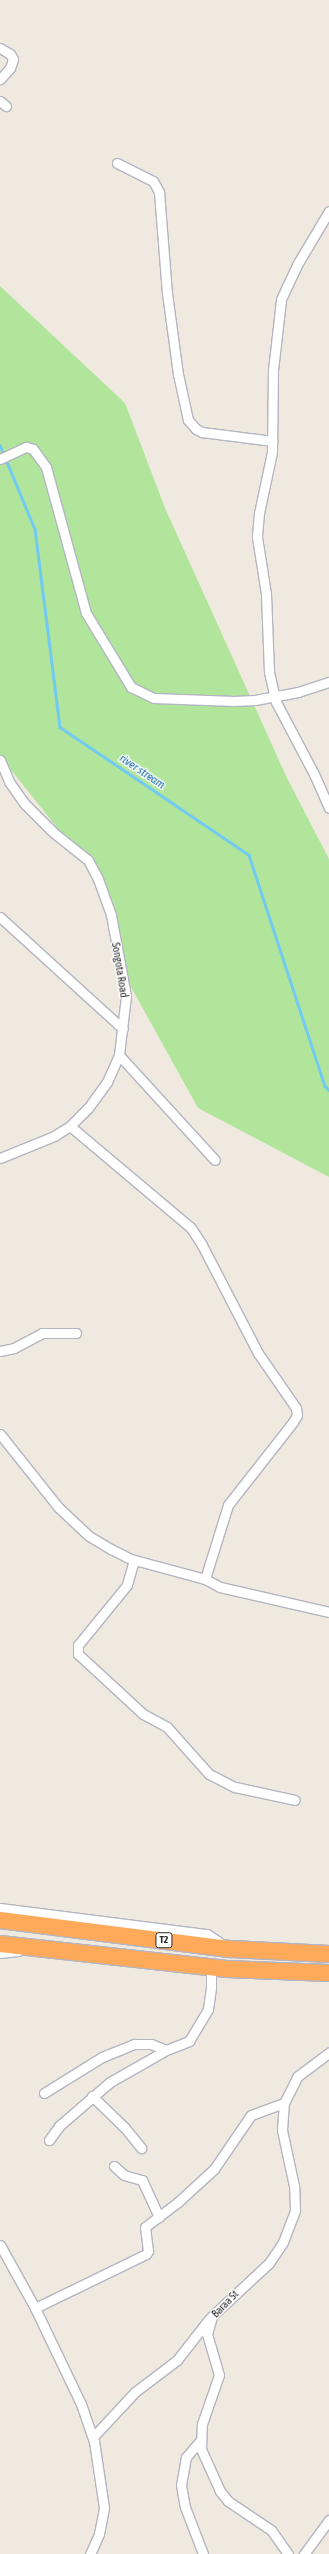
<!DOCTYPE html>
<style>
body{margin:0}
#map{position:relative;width:329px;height:2554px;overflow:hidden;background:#efe9e0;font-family:"Asap Condensed",sans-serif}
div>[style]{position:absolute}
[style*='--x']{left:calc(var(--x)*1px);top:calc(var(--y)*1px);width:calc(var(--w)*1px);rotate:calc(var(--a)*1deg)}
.green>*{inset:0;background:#b2e59c}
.stream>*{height:2.5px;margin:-1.25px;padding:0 1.25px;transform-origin:1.25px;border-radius:1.25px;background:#72caf1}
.roads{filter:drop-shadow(1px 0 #b3b5c1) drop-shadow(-1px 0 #b3b5c1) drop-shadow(0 1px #b3b5c1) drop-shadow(0 -1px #b3b5c1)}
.street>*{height:9px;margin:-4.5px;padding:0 4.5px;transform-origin:4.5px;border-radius:4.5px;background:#fff}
.highway>*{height:16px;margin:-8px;padding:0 8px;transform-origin:8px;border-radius:8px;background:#ffa95a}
span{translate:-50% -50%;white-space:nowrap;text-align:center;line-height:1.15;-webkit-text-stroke:3px #fff;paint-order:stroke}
.shield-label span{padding:1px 3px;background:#fff;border:1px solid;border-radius:3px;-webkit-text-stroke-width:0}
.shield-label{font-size:10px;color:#2d2d2d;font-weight:700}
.street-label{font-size:11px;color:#2d2d2d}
.water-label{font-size:12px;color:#0b68a3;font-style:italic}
</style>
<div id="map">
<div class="green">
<div style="clip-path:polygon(0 286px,125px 403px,165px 508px,287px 778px,329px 859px,329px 1177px,198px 1108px,121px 969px,98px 879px,0 756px)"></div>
</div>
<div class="stream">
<div style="--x:0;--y:445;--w:91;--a:67.4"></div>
<div style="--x:35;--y:529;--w:200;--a:82.8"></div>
<div style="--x:60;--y:727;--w:228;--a:34.1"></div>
<div style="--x:249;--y:855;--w:243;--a:71.8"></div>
<div style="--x:325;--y:1086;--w:6;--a:45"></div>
</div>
<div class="roads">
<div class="street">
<div style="--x:0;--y:48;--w:12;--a:31"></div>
<div style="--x:10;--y:54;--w:6;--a:59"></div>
<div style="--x:13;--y:59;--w:9;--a:108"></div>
<div style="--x:10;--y:68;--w:15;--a:132"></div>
<div style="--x:0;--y:101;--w:8;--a:40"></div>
<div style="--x:117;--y:163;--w:40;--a:26.6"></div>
<div style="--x:153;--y:181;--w:13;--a:61"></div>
<div style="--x:159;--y:192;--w:101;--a:85.5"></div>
<div style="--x:167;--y:293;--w:82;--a:82.3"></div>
<div style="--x:178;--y:374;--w:47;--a:77.7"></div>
<div style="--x:188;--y:420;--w:12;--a:48"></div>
<div style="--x:196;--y:429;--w:7;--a:27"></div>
<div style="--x:202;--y:432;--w:71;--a:7.3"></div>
<div style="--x:329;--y:211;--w:63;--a:120.7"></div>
<div style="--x:297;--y:265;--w:38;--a:115"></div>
<div style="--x:281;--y:300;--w:70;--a:96.5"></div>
<div style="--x:273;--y:370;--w:82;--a:90.7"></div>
<div style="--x:272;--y:452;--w:62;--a:102"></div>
<div style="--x:259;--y:513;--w:24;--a:95"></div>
<div style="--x:257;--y:537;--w:58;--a:81"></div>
<div style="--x:266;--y:594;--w:78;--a:87.8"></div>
<div style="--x:269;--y:672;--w:31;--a:77"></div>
<div style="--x:276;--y:702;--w:81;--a:62.2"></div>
<div style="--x:314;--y:774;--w:37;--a:66"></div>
<div style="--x:0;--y:459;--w:29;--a:-25"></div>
<div style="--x:26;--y:447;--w:7;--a:16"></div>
<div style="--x:33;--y:449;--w:22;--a:54"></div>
<div style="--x:46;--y:467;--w:151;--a:74.7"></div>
<div style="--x:86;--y:613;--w:87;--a:58.7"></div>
<div style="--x:131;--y:687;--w:25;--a:26"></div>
<div style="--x:154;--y:698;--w:80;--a:2.1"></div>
<div style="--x:234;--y:701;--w:21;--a:-3"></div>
<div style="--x:255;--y:700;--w:44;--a:-10.5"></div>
<div style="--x:298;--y:692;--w:33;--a:-18"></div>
<div style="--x:0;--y:760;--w:25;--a:67"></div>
<div style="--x:10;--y:783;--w:24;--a:55"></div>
<div style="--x:24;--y:803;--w:42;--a:45"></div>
<div style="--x:54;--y:833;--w:43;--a:38.5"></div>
<div style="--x:88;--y:860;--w:21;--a:62"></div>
<div style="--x:98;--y:879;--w:38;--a:70"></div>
<div style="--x:111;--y:915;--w:82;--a:79.5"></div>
<div style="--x:126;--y:996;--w:59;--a:96.8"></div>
<div style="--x:119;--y:1055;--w:30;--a:114"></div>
<div style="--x:107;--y:1082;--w:32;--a:126"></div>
<div style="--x:88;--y:1108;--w:25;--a:135"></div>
<div style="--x:70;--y:1126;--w:19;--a:148"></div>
<div style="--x:54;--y:1136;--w:58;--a:157.8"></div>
<div style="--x:0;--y:917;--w:166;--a:42.3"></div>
<div style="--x:119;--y:1055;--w:142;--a:47.6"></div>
<div style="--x:70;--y:1126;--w:158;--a:40.1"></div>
<div style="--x:191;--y:1228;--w:20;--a:57"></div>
<div style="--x:202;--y:1245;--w:122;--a:62.6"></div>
<div style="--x:258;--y:1353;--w:67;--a:55.4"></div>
<div style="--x:296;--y:1408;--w:7;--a:82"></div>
<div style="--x:297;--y:1415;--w:8;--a:120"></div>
<div style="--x:293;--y:1422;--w:105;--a:128.1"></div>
<div style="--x:228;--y:1505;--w:77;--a:107.3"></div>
<div style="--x:0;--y:1351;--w:14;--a:-12"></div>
<div style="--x:14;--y:1348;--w:32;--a:-28"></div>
<div style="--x:42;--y:1333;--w:34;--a:0"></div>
<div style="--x:0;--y:1434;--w:93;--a:51.5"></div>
<div style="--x:58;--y:1507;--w:42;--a:43.1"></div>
<div style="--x:89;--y:1536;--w:26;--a:31"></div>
<div style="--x:111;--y:1549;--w:22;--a:27"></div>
<div style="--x:131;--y:1559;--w:77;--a:15.1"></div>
<div style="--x:205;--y:1579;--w:17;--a:28"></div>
<div style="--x:220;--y:1587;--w:112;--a:12.9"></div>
<div style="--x:134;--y:1560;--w:26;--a:106"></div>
<div style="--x:127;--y:1585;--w:77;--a:129.2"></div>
<div style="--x:78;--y:1645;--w:9;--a:90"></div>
<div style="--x:78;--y:1654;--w:88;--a:42.7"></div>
<div style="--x:143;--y:1714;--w:27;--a:28"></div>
<div style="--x:167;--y:1727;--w:63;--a:48.2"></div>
<div style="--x:209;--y:1774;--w:29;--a:27"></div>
<div style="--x:235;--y:1787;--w:61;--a:12.2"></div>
<div style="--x:0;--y:1908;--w:209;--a:7.2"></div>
<div style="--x:207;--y:1934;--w:22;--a:34"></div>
<div style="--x:0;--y:1953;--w:18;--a:-6"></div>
<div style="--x:44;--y:2093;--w:68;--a:-31.8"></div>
<div style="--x:102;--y:2057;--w:35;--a:-22"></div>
<div style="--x:134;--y:2044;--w:17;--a:0"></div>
<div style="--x:151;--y:2044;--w:16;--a:22"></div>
<div style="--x:92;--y:2096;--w:46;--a:44.1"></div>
<div style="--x:125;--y:2128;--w:26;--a:51"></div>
<div style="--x:49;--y:2140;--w:17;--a:-54"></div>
<div style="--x:59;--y:2126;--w:67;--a:-40.8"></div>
<div style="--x:110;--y:2082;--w:64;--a:-29.7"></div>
<div style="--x:166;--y:2050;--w:25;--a:-21"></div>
<div style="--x:189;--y:2041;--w:37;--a:-59"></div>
<div style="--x:208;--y:2009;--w:22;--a:-82"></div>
<div style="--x:211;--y:1987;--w:20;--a:-90"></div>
<div style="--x:114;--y:2166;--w:13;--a:42"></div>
<div style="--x:124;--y:2175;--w:19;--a:16"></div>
<div style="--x:142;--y:2180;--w:41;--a:65.3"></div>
<div style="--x:0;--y:2245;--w:72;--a:60.9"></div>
<div style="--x:35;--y:2308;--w:106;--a:64.4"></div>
<div style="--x:81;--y:2404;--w:39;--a:71"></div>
<div style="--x:94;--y:2441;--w:68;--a:81.5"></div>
<div style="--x:104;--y:2508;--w:26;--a:101"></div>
<div style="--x:99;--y:2534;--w:22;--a:114"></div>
<div style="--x:35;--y:2308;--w:123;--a:-25.9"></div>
<div style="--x:146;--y:2254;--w:4;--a:-56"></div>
<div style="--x:148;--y:2251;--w:24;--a:-97"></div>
<div style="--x:145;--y:2227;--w:41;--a:-37.1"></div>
<div style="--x:178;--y:2202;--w:49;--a:-42.5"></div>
<div style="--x:214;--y:2169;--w:65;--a:-55.6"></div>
<div style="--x:251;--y:2115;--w:35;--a:-20"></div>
<div style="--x:93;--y:2437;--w:62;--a:-47"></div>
<div style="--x:135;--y:2392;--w:53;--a:-37.3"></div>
<div style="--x:177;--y:2360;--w:52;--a:-52"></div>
<div style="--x:200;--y:2441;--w:21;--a:131"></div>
<div style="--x:186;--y:2457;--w:28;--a:100"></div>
<div style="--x:181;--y:2485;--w:22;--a:80"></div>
<div style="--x:185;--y:2507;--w:50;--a:69"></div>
<div style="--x:288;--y:2554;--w:29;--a:-125"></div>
<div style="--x:271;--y:2530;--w:52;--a:-146"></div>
<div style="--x:228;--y:2501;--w:13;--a:-129"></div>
<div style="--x:220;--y:2491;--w:46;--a:-114.3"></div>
<div style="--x:201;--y:2449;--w:25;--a:-88"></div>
<div style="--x:202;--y:2424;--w:52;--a:-70.9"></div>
<div style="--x:219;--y:2375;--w:43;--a:-106.3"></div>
<div style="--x:207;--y:2334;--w:19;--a:-74"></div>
<div style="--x:212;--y:2316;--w:78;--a:-42.9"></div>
<div style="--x:269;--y:2263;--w:25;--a:-56"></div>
<div style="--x:283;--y:2242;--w:34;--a:-69"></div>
<div style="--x:295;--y:2210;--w:24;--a:-92"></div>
<div style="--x:294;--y:2186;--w:57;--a:-102.1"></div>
<div style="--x:282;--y:2130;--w:27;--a:-86"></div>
<div style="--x:284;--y:2103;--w:30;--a:-63"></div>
<div style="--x:298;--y:2076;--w:39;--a:-37"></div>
<div style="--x:304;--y:2554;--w:42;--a:-53.7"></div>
</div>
<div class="highway">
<div style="--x:0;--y:1920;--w:233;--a:7.2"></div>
<div style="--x:231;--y:1949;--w:98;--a:2.9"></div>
<div style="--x:0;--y:1944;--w:228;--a:6.3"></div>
<div style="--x:227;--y:1969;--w:102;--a:2.2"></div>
</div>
</div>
<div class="shield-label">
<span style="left:164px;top:1940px">T2</span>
</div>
<div class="street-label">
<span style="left:120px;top:970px;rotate:81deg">Songota Road</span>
<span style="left:225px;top:2304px;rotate:-46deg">Baraa St</span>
</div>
<div class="water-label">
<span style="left:142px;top:772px;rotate:34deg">river stream</span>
</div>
</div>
